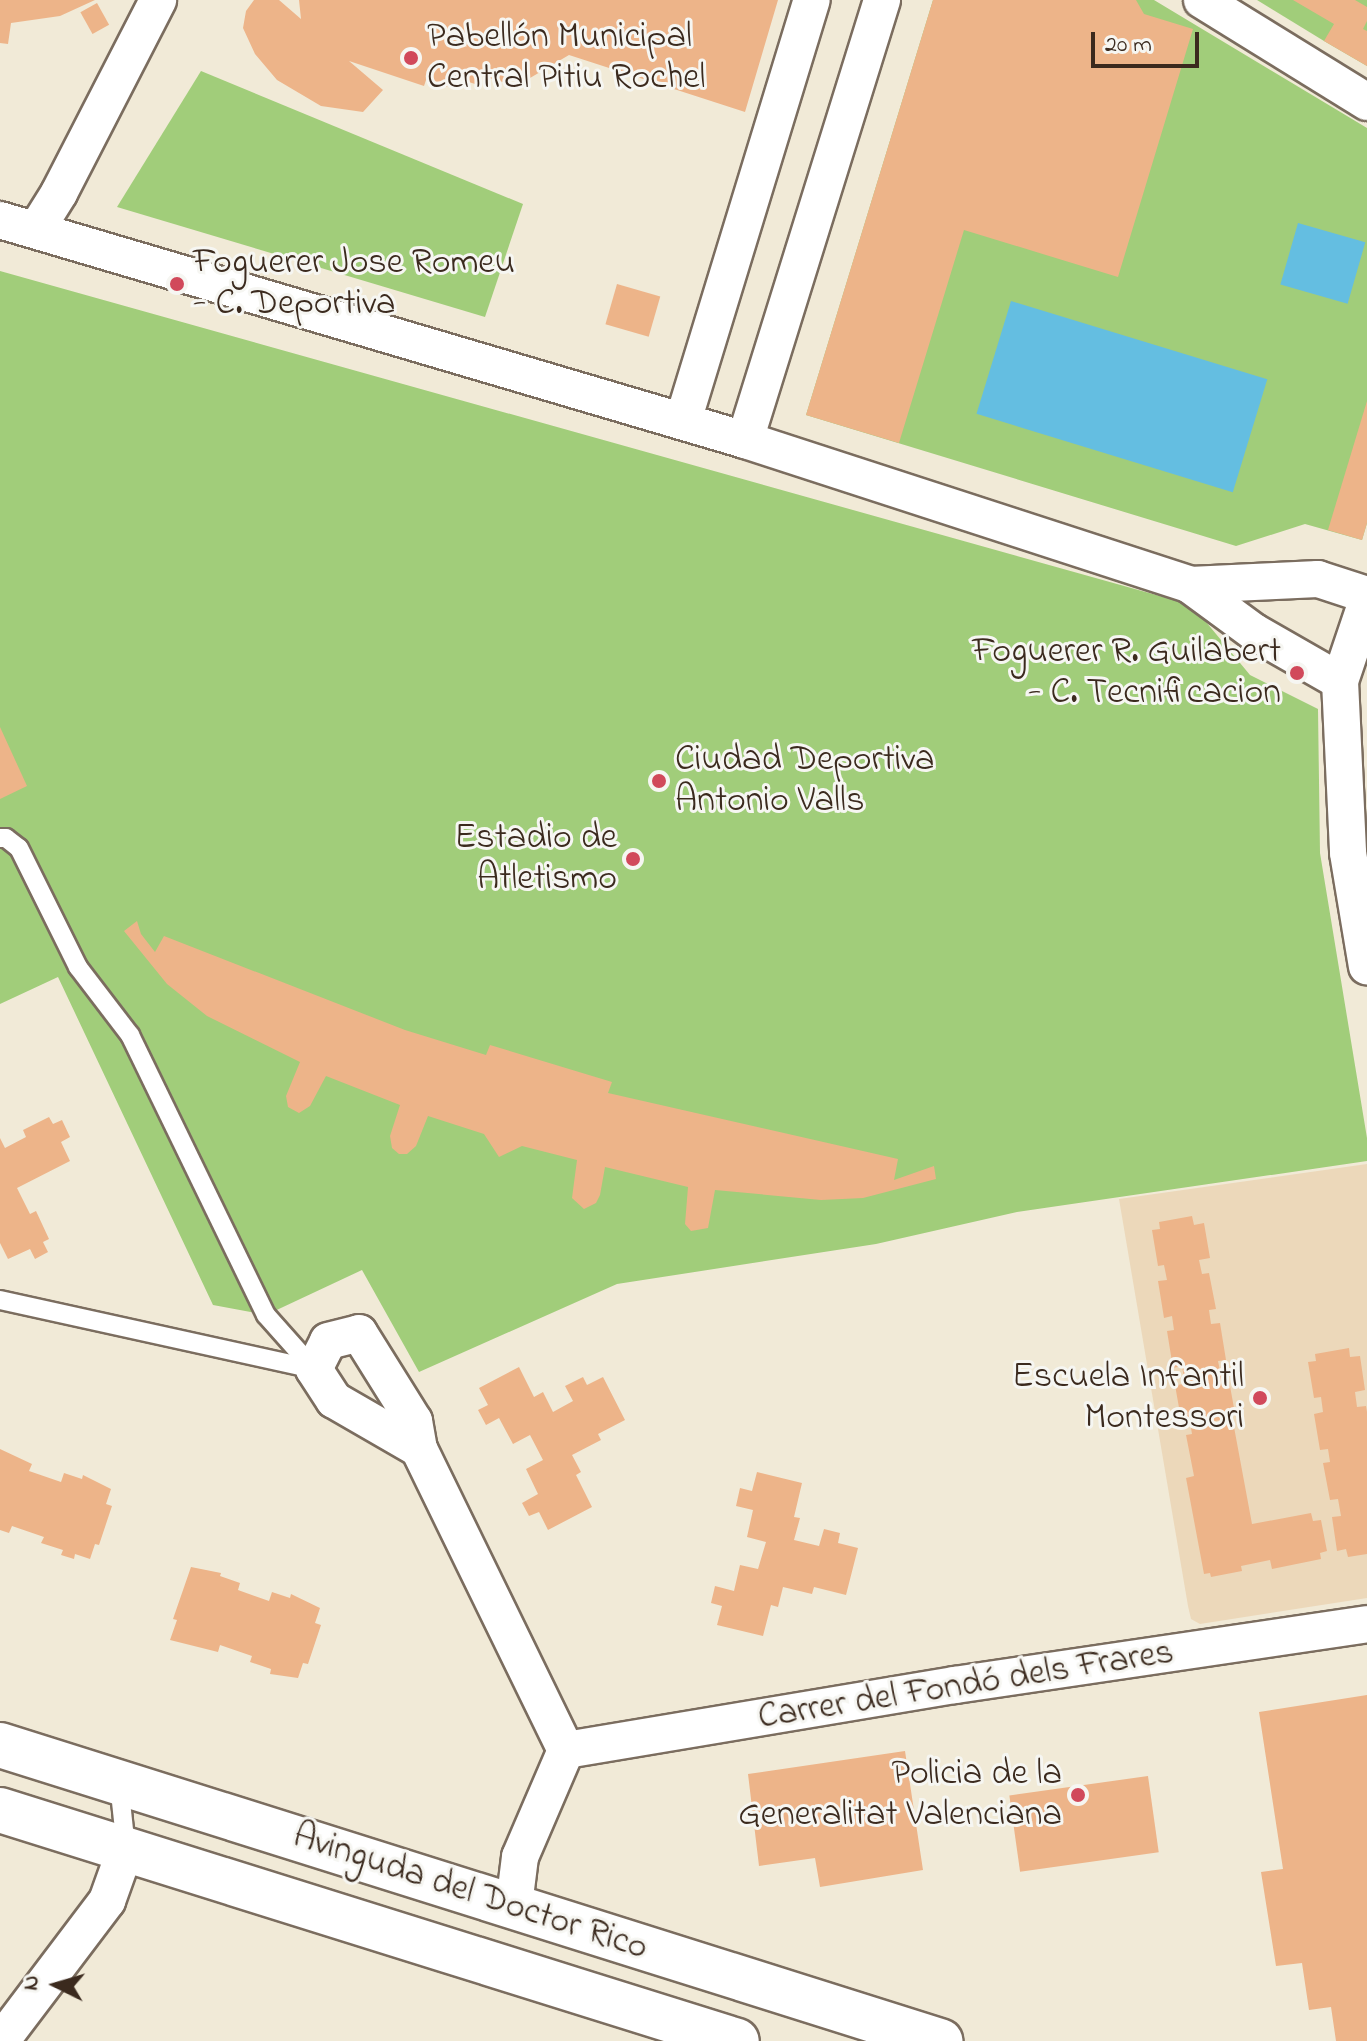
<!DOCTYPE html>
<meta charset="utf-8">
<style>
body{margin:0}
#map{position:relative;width:1367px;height:2041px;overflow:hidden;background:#f1ead7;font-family:"Indie Flower",sans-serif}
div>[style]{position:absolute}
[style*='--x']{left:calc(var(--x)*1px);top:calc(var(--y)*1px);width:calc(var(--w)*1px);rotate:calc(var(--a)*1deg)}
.built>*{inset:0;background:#ecd8ba}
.green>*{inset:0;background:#a1cd7a}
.water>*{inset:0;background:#64bee1;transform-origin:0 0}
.building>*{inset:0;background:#edb489;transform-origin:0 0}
.roads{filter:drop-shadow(2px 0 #7b6d5f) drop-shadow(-2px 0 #7b6d5f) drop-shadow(0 2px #7b6d5f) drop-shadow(0 -2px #7b6d5f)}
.lane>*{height:18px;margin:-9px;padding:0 9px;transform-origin:9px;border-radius:9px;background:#fff}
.street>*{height:36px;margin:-18px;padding:0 18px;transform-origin:18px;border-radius:18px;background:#fff}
.secondary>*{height:44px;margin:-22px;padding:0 22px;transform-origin:22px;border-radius:22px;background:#fff}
.dots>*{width:22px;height:22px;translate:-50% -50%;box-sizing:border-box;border:4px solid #f6f6f2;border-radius:50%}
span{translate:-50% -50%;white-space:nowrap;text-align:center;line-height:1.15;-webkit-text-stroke:6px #f6f6f2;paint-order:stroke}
.poi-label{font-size:36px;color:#3b2a1e}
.left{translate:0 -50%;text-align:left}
.right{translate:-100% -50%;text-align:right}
.street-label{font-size:36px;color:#3b2a1e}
.north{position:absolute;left:16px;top:1945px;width:80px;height:80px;-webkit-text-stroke:6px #f6f6f2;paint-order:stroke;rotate:275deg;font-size:22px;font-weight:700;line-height:32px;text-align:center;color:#3b2a1e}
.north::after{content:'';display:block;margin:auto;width:28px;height:36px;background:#3b2a1e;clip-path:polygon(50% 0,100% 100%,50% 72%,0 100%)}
.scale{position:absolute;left:1091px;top:32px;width:108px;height:36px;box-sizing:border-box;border:4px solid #3b2a1e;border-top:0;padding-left:10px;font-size:24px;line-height:28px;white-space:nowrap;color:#3b2a1e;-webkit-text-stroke:6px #f6f6f2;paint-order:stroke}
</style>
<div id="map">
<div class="built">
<div style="clip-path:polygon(1367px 1164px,1367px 1598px,1200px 1624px,1191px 1619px,1188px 1606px,1119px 1199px)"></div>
</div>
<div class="green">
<div style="clip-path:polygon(933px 0,1154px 0,1367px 128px,1367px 523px,1362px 540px,1305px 524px,1236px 546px,806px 415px)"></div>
<div style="clip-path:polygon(1257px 0,1367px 0,1367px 66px,1324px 41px)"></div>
<div style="clip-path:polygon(201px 71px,523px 204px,485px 317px,117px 207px)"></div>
<div style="clip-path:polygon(0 271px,1192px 605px,1250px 675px,1318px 709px,1320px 853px,1367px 1138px,1367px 1161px,1017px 1212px,876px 1244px,617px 1284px,419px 1372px,362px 1270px,266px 1315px,213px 1305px,58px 977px,0 1004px)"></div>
</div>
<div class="water">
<div style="left:1298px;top:223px;width:70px;height:64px;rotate:16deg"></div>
<div style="left:1011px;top:301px;width:268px;height:118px;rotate:17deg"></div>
</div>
<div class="building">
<div style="clip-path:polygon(0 0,95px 0,60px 16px,11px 23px,8px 44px,0 43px)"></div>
<div style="clip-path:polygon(254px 0,279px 0,301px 19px,299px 0,778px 0,745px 112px,569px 55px,530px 78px,507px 71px,503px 82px,478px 75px,475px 84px,450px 76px,447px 87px,426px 80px,424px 86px,349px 61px,383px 90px,363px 112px,321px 106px,277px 80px,255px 54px,243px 28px,246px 11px)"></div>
<div style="clip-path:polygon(933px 0,1136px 0,1144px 14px,1193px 29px,1118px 277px,964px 230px,899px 443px,806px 415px)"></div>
<div style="clip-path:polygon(1293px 0,1355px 0,1367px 7px,1367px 21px,1363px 29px,1367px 31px,1367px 66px,1324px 41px,1334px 24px)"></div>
<div style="left:97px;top:3px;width:25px;height:19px;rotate:61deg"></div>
<div style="left:617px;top:284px;width:45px;height:42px;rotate:16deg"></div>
<div style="clip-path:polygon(1367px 401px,1367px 523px,1362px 540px,1328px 530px)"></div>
<div style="clip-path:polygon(0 727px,27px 786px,0 799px)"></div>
<div style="clip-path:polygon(137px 921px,141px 934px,155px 952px,164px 936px,405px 1030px,486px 1055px,490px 1045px,612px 1082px,608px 1093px,898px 1159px,894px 1180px,934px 1166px,936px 1179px,863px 1198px,821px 1200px,715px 1190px,708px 1228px,691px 1231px,685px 1224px,688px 1187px,605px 1167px,600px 1195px,596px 1203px,584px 1209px,572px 1198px,577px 1160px,522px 1146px,499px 1157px,484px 1134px,428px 1116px,416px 1146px,407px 1154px,399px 1154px,392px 1148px,390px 1136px,400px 1105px,326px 1076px,310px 1106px,299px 1113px,288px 1107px,286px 1096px,300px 1062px,207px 1016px,167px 984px,124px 931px)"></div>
<div style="clip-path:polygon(49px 1117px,53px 1124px,62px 1120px,70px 1137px,61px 1142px,70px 1161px,17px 1188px,30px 1214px,36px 1211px,49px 1239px,43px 1242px,48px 1252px,35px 1259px,30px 1249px,8px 1259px,0 1243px,0 1138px,5px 1148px,26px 1137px,23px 1130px)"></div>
<div style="clip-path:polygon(1192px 1216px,1194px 1225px,1204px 1223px,1210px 1258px,1199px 1260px,1202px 1274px,1209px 1273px,1216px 1309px,1209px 1310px,1211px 1324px,1220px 1323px,1226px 1360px,1218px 1361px,1221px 1376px,1228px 1375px,1234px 1408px,1226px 1409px,1227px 1419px,1191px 1425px,1190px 1417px,1181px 1419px,1175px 1385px,1185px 1384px,1182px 1366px,1173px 1368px,1167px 1331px,1174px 1330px,1172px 1316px,1164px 1318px,1158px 1281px,1167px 1280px,1164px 1265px,1158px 1266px,1152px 1230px,1160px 1229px,1159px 1222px)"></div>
<div style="clip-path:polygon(1349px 1348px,1350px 1357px,1360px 1356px,1365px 1390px,1355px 1392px,1357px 1407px,1366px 1406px,1367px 1412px,1367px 1554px,1348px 1557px,1346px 1549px,1337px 1551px,1332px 1517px,1341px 1516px,1338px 1499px,1330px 1500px,1323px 1463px,1330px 1462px,1328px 1449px,1320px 1450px,1314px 1414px,1323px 1412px,1321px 1397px,1314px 1398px,1308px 1362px,1316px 1361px,1315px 1354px)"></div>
<div style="clip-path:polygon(519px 1367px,534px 1397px,543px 1392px,553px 1412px,573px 1401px,565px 1386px,583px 1377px,587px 1385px,603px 1377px,625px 1420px,598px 1434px,601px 1440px,572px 1455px,581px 1472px,576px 1475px,592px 1507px,548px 1530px,539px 1512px,529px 1516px,522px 1503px,538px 1494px,526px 1469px,543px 1460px,530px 1435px,513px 1444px,499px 1418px,486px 1425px,478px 1410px,488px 1405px,479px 1388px)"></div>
<div style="clip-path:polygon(1228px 1421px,1229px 1428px,1234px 1427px,1252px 1524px,1311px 1513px,1313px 1521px,1321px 1520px,1327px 1551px,1320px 1553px,1321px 1559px,1272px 1569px,1270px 1560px,1241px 1566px,1242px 1571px,1211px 1577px,1210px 1573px,1204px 1574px,1186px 1478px,1194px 1476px,1186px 1435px,1192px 1434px,1191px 1428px)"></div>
<div style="clip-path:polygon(0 1449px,32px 1464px,29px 1471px,61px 1482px,64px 1473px,82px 1479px,83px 1475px,111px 1489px,106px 1504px,112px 1506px,99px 1545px,95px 1544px,90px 1559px,75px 1554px,74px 1559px,61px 1555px,63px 1550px,41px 1543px,44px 1537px,12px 1526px,9px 1533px,0 1530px)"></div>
<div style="clip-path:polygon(757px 1472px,802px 1483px,794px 1517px,800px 1518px,794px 1540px,819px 1546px,824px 1529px,840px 1533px,838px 1543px,858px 1548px,846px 1595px,814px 1587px,812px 1594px,783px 1587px,778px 1607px,771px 1605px,763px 1636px,717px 1625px,722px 1606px,711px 1603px,715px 1586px,734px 1591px,740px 1565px,758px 1569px,766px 1542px,747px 1537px,753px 1510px,736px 1506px,740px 1488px,752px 1491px)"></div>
<div style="clip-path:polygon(191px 1567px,221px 1573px,220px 1576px,240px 1583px,238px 1590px,269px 1601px,272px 1592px,290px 1598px,291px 1594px,320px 1608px,315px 1623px,321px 1625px,308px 1664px,303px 1663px,298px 1678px,270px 1674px,271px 1669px,250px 1662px,252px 1656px,220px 1645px,218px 1652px,170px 1640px,177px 1620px,173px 1619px)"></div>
<div style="clip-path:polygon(1367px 1695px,1367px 2041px,1336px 2041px,1331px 2007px,1309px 2010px,1302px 1963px,1276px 1966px,1261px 1872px,1283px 1869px,1259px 1712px)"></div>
<div style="clip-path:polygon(905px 1751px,923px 1870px,820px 1887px,815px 1858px,759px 1866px,748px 1774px)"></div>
<div style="left:1148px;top:1776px;width:77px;height:140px;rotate:82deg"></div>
</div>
<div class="roads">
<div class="lane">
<div style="--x:0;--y:838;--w:6;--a:0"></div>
<div style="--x:6;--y:838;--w:16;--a:38"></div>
<div style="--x:19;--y:848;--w:133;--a:63.6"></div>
<div style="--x:78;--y:967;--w:86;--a:52.6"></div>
<div style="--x:130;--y:1035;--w:311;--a:64.1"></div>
<div style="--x:266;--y:1315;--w:72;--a:48.4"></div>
<div style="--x:0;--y:1300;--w:321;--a:12.4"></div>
<div style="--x:119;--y:1783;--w:65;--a:83.9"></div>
</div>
<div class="street">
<div style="--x:1202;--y:0;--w:194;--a:31.7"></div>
<div style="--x:0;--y:220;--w:777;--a:16.45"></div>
<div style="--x:745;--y:440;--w:468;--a:18"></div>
<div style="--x:1190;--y:585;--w:79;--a:36.3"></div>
<div style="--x:1254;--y:632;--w:99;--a:29.7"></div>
<div style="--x:36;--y:230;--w:44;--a:-58.1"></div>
<div style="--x:59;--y:193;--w:217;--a:-62.8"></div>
<div style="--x:683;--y:421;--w:440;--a:-73"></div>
<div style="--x:745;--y:440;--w:461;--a:-72.7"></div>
<div style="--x:1190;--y:585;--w:128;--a:-2.7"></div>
<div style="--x:1318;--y:579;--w:52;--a:18.1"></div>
<div style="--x:1367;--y:601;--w:84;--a:108.6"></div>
<div style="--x:1340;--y:681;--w:172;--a:87.3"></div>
<div style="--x:1348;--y:853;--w:115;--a:80.5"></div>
<div style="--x:419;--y:1449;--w:98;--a:-150"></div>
<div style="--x:334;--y:1400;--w:37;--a:-123"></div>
<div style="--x:314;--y:1369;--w:31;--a:-63"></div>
<div style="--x:328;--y:1341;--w:32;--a:-14"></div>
<div style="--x:359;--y:1333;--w:104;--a:58"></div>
<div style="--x:414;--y:1421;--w:28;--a:80"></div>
<div style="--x:419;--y:1449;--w:335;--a:64"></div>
<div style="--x:566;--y:1750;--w:116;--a:113.3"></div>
<div style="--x:520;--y:1857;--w:48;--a:97.1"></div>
<div style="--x:566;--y:1750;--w:394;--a:-9.5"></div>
<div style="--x:955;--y:1685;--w:416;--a:-8.4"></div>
<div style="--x:1;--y:2041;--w:176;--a:-52.9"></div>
<div style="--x:107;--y:1901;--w:56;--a:-70.3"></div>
</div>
<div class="secondary">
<div style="--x:0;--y:1745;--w:986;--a:17.48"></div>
<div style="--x:0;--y:1810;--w:772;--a:17.4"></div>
</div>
</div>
<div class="dots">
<div style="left:411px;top:58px;background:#d1495b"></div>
<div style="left:177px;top:284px;background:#d1495b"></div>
<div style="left:1297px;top:673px;background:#d1495b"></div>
<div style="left:659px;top:781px;background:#d1495b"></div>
<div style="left:633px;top:859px;background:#d1495b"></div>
<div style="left:1260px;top:1398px;background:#d1495b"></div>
<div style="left:1078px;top:1795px;background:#d1495b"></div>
</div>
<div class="poi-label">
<span class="left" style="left:427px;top:58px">Pabellón Municipal<br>Central Pitiu Rochel</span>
<span class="left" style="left:193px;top:284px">Foguerer Jose Romeu<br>- C. Deportiva</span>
<span class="right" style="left:1281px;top:673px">Foguerer R. Guilabert<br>- C. Tecnificacion</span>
<span class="left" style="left:675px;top:781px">Ciudad Deportiva<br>Antonio Valls</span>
<span class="right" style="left:617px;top:859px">Estadio de<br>Atletismo</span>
<span class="right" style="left:1244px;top:1398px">Escuela Infantil<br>Montessori</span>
<span class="right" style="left:1062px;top:1795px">Policia de la<br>Generalitat Valenciana</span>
</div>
<div class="street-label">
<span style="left:966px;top:1686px;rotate:-9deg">Carrer del Fondó dels Frares</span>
<span style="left:470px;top:1893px;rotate:18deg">Avinguda del Doctor Rico</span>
</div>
<div class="north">N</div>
<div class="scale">20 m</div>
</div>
